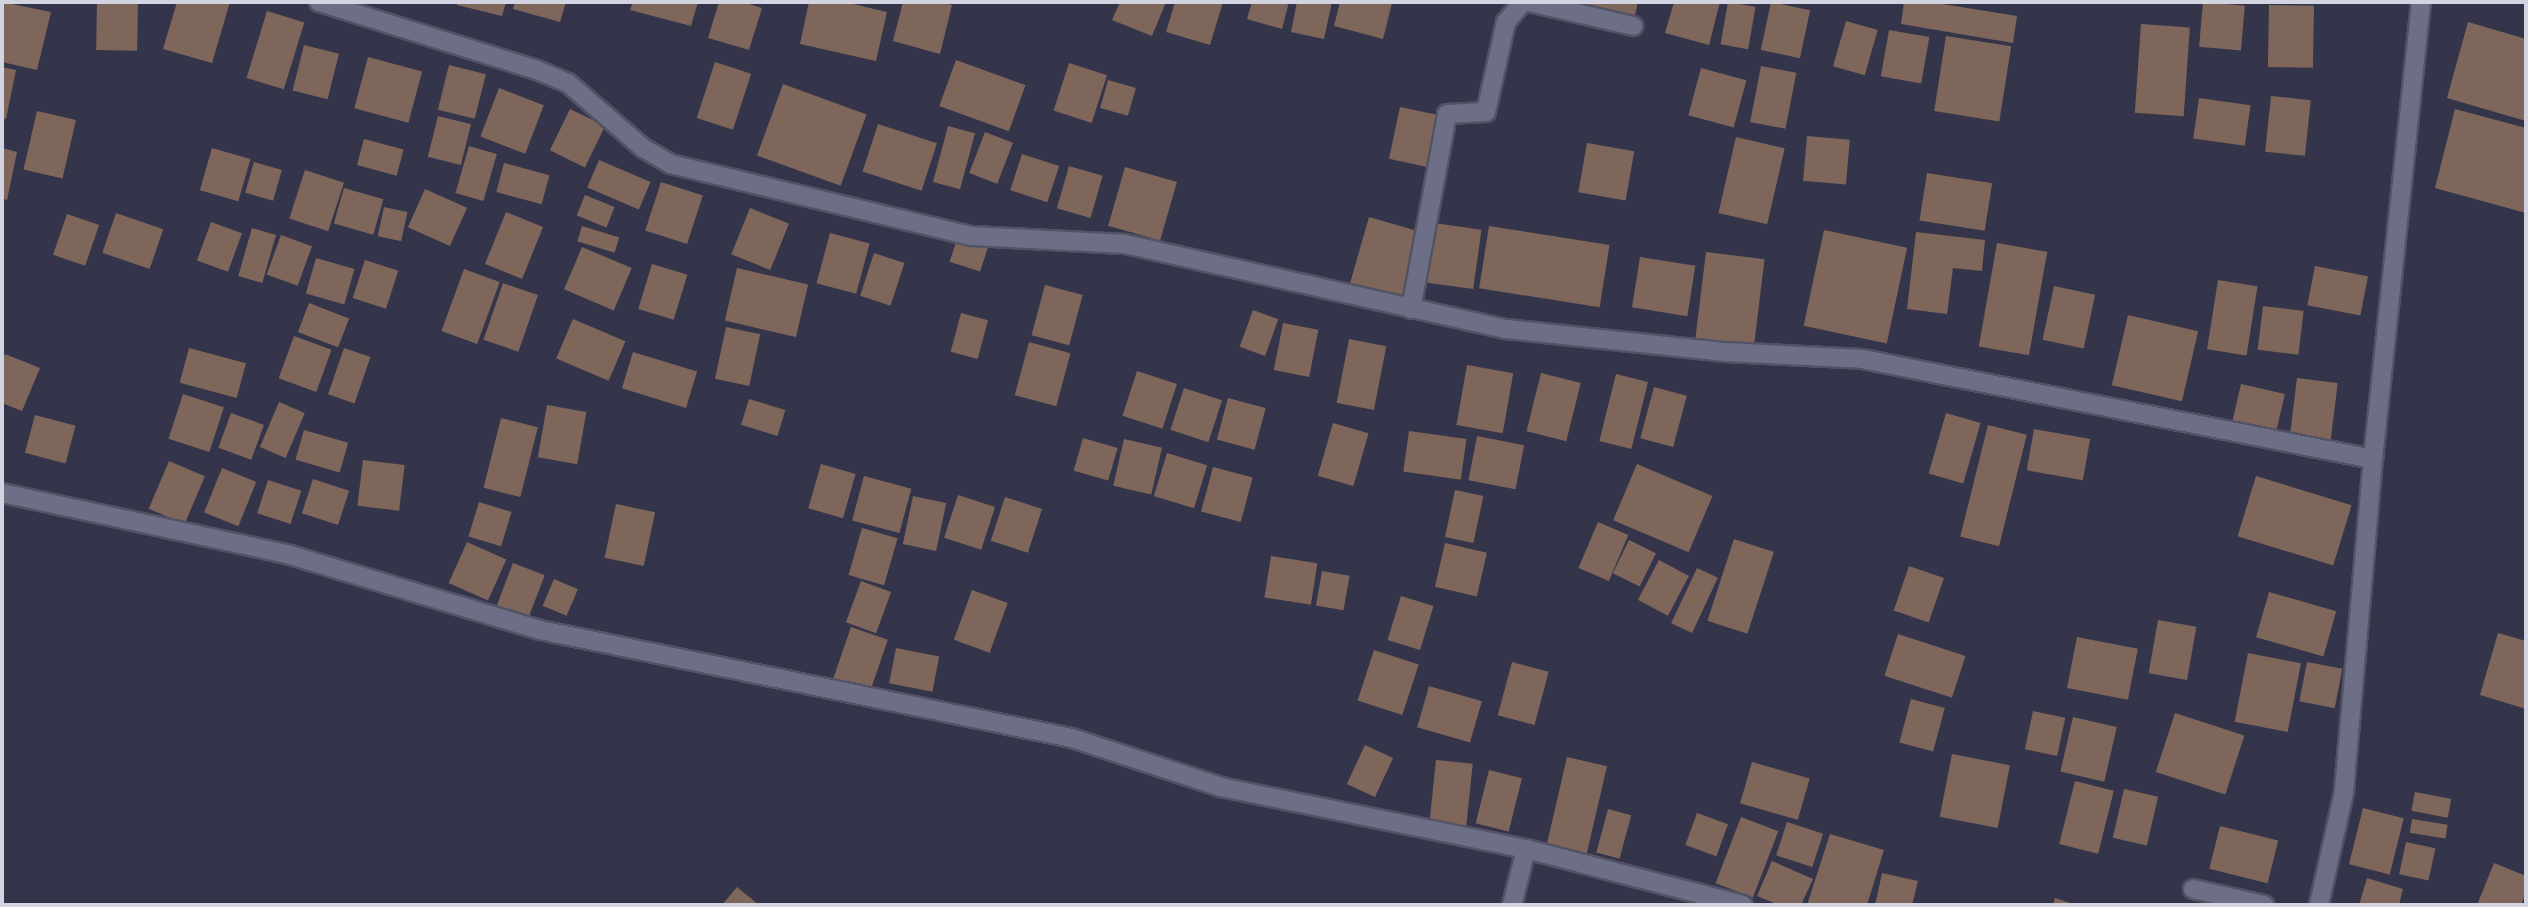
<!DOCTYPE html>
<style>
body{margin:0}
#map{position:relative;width:2528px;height:907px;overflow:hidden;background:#34354a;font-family:Figtree,sans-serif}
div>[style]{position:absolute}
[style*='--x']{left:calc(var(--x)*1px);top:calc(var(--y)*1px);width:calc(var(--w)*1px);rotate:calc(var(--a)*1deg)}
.building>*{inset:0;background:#7f665a;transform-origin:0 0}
.roads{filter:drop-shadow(2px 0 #535365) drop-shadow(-2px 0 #535365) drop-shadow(0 2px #535365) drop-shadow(0 -2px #535365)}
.street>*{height:18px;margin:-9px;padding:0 9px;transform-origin:9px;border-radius:9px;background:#6d6f87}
span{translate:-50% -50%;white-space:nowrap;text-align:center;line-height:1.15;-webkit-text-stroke:7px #34354a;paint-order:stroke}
.frame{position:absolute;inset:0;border:4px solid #d3d4e2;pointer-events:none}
</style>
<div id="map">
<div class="building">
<div style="clip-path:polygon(2px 2px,51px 12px,37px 70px,2px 62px)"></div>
<div style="left:97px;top:2px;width:41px;height:48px;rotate:1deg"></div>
<div style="clip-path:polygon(177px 2px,230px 2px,212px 63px,163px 49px)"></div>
<div style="clip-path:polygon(458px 2px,506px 2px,502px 16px,457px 5px)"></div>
<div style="clip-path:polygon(515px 2px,566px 2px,560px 22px,513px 9px)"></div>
<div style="clip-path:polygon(633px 2px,698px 2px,691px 26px,630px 10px)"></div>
<div style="clip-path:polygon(719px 2px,743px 2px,762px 8px,749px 50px,708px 38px)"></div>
<div style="clip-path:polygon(809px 2px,845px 2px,887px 12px,876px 61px,800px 44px)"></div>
<div style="clip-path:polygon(903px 2px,939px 2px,952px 5px,940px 54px,893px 41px)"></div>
<div style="clip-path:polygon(1120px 2px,1166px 2px,1152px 36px,1112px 20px)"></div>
<div style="clip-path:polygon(1175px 2px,1223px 2px,1210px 45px,1166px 32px)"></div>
<div style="clip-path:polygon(1252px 2px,1289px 2px,1282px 29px,1247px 19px)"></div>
<div style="clip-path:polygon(1297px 2px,1332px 2px,1324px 39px,1291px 32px)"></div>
<div style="clip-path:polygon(1340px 2px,1392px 3px,1383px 39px,1334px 26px)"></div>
<div style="clip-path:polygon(1584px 2px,1638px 2px,1634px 19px,1583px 9px)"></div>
<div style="clip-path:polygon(1674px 2px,1720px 2px,1709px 45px,1665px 33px)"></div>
<div style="left:1728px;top:2px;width:28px;height:43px;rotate:10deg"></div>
<div style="left:1771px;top:2px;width:40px;height:49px;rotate:12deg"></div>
<div style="clip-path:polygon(1904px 2px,1930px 2px,2017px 16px,2013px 43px,1901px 24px)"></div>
<div style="left:2203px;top:2px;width:42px;height:45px;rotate:5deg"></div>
<div style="left:2269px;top:5px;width:45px;height:62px;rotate:1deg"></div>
<div style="left:267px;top:11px;width:39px;height:70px;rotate:17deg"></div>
<div style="left:1846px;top:21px;width:33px;height:47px;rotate:16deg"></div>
<div style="clip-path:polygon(2468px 22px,2526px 39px,2526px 121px,2447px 98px)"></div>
<div style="left:2141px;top:24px;width:49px;height:89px;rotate:4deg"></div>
<div style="left:1889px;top:30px;width:41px;height:47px;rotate:10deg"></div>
<div style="left:1946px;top:36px;width:66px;height:76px;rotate:9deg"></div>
<div style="left:304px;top:45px;width:36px;height:47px;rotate:14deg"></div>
<div style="left:368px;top:57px;width:56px;height:53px;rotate:15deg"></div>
<div style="left:956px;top:60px;width:74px;height:49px;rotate:20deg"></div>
<div style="left:715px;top:62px;width:38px;height:59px;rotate:18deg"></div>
<div style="left:1069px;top:63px;width:40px;height:50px;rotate:18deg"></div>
<div style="left:449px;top:65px;width:38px;height:46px;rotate:14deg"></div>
<div style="left:1761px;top:66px;width:36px;height:57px;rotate:11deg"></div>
<div style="clip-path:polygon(2px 67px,16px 70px,6px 119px,2px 118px)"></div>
<div style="left:1701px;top:68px;width:47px;height:49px;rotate:15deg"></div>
<div style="left:1108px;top:80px;width:29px;height:29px;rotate:16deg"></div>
<div style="left:783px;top:84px;width:89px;height:76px;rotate:20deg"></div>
<div style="left:499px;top:88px;width:48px;height:52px;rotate:21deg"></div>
<div style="left:2271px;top:96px;width:40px;height:56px;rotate:6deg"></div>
<div style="left:2199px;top:98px;width:52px;height:41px;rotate:8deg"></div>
<div style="left:1400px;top:107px;width:39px;height:53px;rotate:12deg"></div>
<div style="left:570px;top:109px;width:39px;height:46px;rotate:26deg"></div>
<div style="clip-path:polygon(2455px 109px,2526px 128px,2526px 213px,2435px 188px)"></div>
<div style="left:37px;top:111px;width:40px;height:60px;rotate:13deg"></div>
<div style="left:438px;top:116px;width:34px;height:42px;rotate:14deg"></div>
<div style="left:878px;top:124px;width:62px;height:50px;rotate:18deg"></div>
<div style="left:948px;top:126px;width:28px;height:58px;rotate:15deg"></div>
<div style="left:985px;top:132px;width:30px;height:44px;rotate:21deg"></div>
<div style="left:1807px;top:136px;width:43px;height:45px;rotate:5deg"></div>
<div style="left:1736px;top:137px;width:50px;height:78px;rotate:13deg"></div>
<div style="left:364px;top:139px;width:41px;height:27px;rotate:15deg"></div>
<div style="left:1587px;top:143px;width:48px;height:50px;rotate:10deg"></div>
<div style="left:469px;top:146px;width:29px;height:49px;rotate:16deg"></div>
<div style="clip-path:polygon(2px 148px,17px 152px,7px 200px,2px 198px)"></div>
<div style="left:212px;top:148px;width:40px;height:44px;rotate:16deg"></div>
<div style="left:1022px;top:154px;width:39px;height:38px;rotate:18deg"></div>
<div style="left:599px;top:160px;width:56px;height:30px;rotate:23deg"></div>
<div style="left:254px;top:162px;width:29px;height:32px;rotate:16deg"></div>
<div style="left:504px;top:163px;width:47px;height:30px;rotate:15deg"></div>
<div style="left:1069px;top:166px;width:35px;height:44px;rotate:16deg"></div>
<div style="left:1125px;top:167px;width:54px;height:61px;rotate:16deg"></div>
<div style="left:305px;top:170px;width:41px;height:51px;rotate:18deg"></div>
<div style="left:1927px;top:173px;width:66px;height:48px;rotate:9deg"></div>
<div style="left:661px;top:182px;width:44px;height:51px;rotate:18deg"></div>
<div style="left:344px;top:188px;width:41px;height:37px;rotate:16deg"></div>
<div style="left:425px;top:189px;width:46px;height:42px;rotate:24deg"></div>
<div style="left:585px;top:195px;width:32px;height:22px;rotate:22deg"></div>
<div style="left:384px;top:207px;width:24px;height:30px;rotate:12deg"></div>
<div style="left:750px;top:208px;width:42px;height:50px;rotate:22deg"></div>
<div style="left:506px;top:212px;width:40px;height:56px;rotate:22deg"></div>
<div style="left:116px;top:213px;width:50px;height:42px;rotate:19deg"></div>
<div style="left:67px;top:214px;width:34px;height:43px;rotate:19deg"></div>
<div style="left:1369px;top:217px;width:55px;height:72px;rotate:16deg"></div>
<div style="left:211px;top:222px;width:33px;height:41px;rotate:20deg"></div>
<div style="left:1434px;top:223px;width:48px;height:60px;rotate:8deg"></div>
<div style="left:582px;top:226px;width:39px;height:16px;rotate:17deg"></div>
<div style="left:1489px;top:226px;width:122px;height:63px;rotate:9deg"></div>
<div style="left:252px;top:228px;width:25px;height:50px;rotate:16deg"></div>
<div style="left:1824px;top:230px;width:85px;height:98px;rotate:12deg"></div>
<div style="clip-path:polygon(1916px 232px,1985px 240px,1982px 271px,1953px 268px,1947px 314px,1907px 309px)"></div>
<div style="left:830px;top:233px;width:41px;height:52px;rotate:15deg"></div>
<div style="left:281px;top:235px;width:33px;height:42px;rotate:20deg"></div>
<div style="left:958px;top:236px;width:32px;height:27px;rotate:18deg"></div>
<div style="left:1997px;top:243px;width:51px;height:105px;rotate:10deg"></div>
<div style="left:582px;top:247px;width:54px;height:46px;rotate:23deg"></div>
<div style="left:1706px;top:252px;width:59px;height:87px;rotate:7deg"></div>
<div style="left:874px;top:253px;width:32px;height:45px;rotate:18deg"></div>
<div style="left:1640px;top:257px;width:56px;height:51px;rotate:9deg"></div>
<div style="left:316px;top:258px;width:40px;height:37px;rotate:16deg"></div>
<div style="left:365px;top:260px;width:35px;height:40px;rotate:18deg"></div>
<div style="left:652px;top:264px;width:37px;height:47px;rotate:17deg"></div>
<div style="left:2315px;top:266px;width:54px;height:40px;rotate:11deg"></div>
<div style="left:737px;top:268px;width:73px;height:54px;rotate:13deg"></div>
<div style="left:464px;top:269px;width:38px;height:66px;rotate:20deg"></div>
<div style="left:2218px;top:280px;width:40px;height:70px;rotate:9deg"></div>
<div style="left:503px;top:283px;width:37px;height:60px;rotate:19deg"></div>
<div style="left:1045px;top:285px;width:39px;height:52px;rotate:15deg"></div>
<div style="left:2054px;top:286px;width:42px;height:55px;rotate:12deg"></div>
<div style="left:309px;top:303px;width:43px;height:31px;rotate:21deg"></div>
<div style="left:2263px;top:306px;width:41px;height:44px;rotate:7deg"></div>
<div style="left:1253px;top:310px;width:27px;height:39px;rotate:20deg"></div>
<div style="left:961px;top:313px;width:28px;height:40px;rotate:15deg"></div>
<div style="left:2128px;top:315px;width:72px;height:72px;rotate:13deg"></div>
<div style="left:573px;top:319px;width:57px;height:43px;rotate:23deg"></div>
<div style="left:1283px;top:323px;width:36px;height:48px;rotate:11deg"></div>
<div style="left:726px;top:327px;width:35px;height:53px;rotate:12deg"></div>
<div style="left:294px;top:336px;width:40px;height:45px;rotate:20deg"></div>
<div style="left:1349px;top:339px;width:38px;height:65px;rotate:11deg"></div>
<div style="left:1029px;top:342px;width:43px;height:55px;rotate:15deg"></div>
<div style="left:189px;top:348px;width:59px;height:36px;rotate:15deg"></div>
<div style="left:344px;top:348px;width:28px;height:49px;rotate:19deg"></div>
<div style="left:633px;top:352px;width:67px;height:38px;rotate:17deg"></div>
<div style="clip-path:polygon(5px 354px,40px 368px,22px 411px,2px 403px,2px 362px)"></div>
<div style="left:1467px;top:365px;width:47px;height:61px;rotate:10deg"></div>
<div style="left:1137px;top:371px;width:42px;height:47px;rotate:18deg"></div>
<div style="left:1541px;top:373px;width:41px;height:60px;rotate:14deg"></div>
<div style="left:1616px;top:374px;width:33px;height:69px;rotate:14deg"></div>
<div style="left:2297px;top:378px;width:41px;height:61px;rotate:7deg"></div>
<div style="left:2241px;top:384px;width:45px;height:43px;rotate:13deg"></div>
<div style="left:1654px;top:387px;width:34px;height:53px;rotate:15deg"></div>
<div style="left:1184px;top:388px;width:40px;height:44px;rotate:18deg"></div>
<div style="left:183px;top:394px;width:43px;height:47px;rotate:18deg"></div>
<div style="left:1228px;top:398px;width:39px;height:43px;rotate:15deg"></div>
<div style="left:749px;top:399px;width:38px;height:27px;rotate:17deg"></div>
<div style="left:279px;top:402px;width:28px;height:49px;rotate:23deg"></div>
<div style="left:547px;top:405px;width:40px;height:53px;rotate:10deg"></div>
<div style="left:231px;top:413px;width:35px;height:37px;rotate:20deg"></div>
<div style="left:1946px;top:413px;width:36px;height:63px;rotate:16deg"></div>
<div style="left:35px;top:415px;width:42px;height:39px;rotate:15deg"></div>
<div style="left:501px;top:418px;width:38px;height:72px;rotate:14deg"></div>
<div style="left:1333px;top:423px;width:37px;height:55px;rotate:16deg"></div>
<div style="left:1988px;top:425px;width:40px;height:115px;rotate:14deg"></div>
<div style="left:2034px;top:429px;width:57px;height:42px;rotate:10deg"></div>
<div style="left:304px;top:430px;width:46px;height:31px;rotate:16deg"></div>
<div style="left:1409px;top:431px;width:58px;height:41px;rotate:8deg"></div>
<div style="left:1477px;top:436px;width:48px;height:45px;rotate:11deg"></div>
<div style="left:1083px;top:438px;width:36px;height:34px;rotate:16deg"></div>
<div style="left:1124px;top:439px;width:39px;height:48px;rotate:13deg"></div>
<div style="left:1167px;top:453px;width:42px;height:45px;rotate:17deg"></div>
<div style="left:363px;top:460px;width:42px;height:46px;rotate:7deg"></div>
<div style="left:169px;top:461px;width:39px;height:52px;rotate:23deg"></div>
<div style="left:821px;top:464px;width:36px;height:46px;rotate:16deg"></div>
<div style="left:1637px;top:464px;width:82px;height:61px;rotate:23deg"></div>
<div style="left:1213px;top:467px;width:41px;height:46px;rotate:15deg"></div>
<div style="left:222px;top:468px;width:37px;height:48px;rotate:22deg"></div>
<div style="left:864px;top:476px;width:49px;height:46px;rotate:15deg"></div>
<div style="left:2256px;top:476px;width:100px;height:63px;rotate:17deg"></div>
<div style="left:313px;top:479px;width:38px;height:36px;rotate:18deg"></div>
<div style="left:268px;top:480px;width:35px;height:35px;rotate:18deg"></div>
<div style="left:1455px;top:490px;width:29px;height:48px;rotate:12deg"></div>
<div style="left:958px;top:495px;width:39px;height:45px;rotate:18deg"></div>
<div style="left:913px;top:496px;width:34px;height:49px;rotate:12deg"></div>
<div style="left:1005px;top:497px;width:39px;height:46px;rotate:18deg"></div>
<div style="left:479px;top:502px;width:34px;height:36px;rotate:17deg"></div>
<div style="left:616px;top:504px;width:40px;height:55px;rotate:12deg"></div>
<div style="left:1598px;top:522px;width:33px;height:50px;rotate:23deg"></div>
<div style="left:862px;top:528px;width:37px;height:49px;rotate:16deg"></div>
<div style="left:1734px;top:539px;width:42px;height:86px;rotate:18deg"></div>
<div style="left:1629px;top:540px;width:30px;height:37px;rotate:26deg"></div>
<div style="left:467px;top:542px;width:43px;height:45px;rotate:24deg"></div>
<div style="left:1445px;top:543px;width:43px;height:45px;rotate:13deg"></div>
<div style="left:1271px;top:556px;width:47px;height:42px;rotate:9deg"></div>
<div style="left:1659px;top:560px;width:34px;height:45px;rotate:28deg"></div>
<div style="left:513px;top:563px;width:34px;height:47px;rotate:21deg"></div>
<div style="left:1909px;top:566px;width:37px;height:47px;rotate:19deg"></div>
<div style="left:1697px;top:568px;width:23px;height:61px;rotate:25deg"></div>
<div style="left:1322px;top:571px;width:28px;height:35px;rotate:10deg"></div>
<div style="left:554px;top:579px;width:26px;height:29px;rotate:23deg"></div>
<div style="left:861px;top:581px;width:32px;height:44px;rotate:20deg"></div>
<div style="left:972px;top:590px;width:38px;height:53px;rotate:20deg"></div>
<div style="left:2269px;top:592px;width:70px;height:47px;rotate:16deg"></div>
<div style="left:1401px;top:596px;width:34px;height:46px;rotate:17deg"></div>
<div style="left:2158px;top:620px;width:39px;height:54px;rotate:10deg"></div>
<div style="left:851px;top:627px;width:39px;height:62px;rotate:19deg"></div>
<div style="clip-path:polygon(2498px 633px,2526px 641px,2526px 709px,2480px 695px)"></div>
<div style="left:1898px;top:634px;width:71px;height:44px;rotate:18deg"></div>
<div style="left:2077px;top:637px;width:62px;height:52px;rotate:11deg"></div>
<div style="left:896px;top:648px;width:44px;height:36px;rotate:11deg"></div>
<div style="left:1374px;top:650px;width:47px;height:53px;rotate:18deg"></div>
<div style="left:2248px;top:653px;width:54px;height:70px;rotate:11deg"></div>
<div style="left:1512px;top:662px;width:38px;height:55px;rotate:15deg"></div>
<div style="left:2307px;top:662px;width:36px;height:40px;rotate:11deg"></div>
<div style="left:1429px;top:686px;width:55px;height:43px;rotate:16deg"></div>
<div style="left:1911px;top:699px;width:35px;height:45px;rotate:15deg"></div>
<div style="left:2033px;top:711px;width:33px;height:39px;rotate:12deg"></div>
<div style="left:2175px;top:713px;width:73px;height:62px;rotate:18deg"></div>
<div style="left:2073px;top:717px;width:45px;height:56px;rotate:13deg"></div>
<div style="left:1365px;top:745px;width:31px;height:43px;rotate:25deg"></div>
<div style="left:1952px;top:754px;width:59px;height:64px;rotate:11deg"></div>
<div style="left:1567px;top:757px;width:41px;height:93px;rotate:13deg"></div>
<div style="left:1436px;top:760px;width:37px;height:63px;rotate:6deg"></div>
<div style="left:1752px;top:762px;width:60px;height:43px;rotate:16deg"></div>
<div style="left:1489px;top:770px;width:34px;height:55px;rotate:14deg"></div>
<div style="left:2075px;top:781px;width:40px;height:65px;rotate:14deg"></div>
<div style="left:2124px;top:789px;width:35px;height:50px;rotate:13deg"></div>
<div style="left:2415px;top:792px;width:37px;height:19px;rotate:11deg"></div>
<div style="left:2363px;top:808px;width:42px;height:58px;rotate:14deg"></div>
<div style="left:1608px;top:809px;width:24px;height:45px;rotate:15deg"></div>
<div style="left:1697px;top:813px;width:33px;height:34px;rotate:20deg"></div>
<div style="left:1741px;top:817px;width:40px;height:71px;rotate:21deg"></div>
<div style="left:2412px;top:819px;width:36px;height:14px;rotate:9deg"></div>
<div style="left:1787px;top:822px;width:38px;height:35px;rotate:18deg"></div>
<div style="left:2220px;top:826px;width:60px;height:44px;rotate:14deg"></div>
<div style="clip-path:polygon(1830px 834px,1884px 850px,1867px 905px,1807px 905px)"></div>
<div style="left:2406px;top:842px;width:30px;height:33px;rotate:12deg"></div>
<div style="clip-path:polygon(1772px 861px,1813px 879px,1801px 905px,1779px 905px,1757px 896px)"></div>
<div style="clip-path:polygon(2494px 863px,2526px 876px,2526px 892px,2521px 905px,2477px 905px)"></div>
<div style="clip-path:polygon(1882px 873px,1918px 881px,1912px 905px,1875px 905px)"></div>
<div style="clip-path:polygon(2367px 878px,2403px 889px,2399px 905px,2359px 905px)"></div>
<div style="clip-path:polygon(737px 887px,759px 905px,722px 905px)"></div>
<div style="clip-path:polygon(2055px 898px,2076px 905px,2053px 905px)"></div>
</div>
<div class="roads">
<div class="street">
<div style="--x:319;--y:2;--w:228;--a:17.3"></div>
<div style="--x:537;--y:70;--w:34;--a:23"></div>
<div style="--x:568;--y:83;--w:99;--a:40.9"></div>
<div style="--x:643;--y:148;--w:32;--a:30"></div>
<div style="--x:671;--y:164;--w:309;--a:13.5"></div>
<div style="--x:972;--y:236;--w:153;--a:3"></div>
<div style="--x:1125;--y:244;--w:390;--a:12.6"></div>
<div style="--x:1506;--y:329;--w:221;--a:6"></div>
<div style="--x:1726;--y:352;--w:136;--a:2.9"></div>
<div style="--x:1862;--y:359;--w:521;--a:11.07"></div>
<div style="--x:2373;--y:459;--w:334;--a:95"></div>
<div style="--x:2344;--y:792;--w:116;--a:102.5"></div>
<div style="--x:1529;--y:2;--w:107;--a:13"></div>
<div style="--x:1411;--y:309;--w:198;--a:-79.5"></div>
<div style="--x:1447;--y:114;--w:39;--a:-3"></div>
<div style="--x:1486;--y:112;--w:92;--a:-77.5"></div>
<div style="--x:1506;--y:22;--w:26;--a:-50"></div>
<div style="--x:2373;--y:459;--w:460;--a:-84"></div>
<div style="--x:2;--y:493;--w:295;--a:12.1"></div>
<div style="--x:290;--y:555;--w:261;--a:16.7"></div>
<div style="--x:540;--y:630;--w:543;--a:11.48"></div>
<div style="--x:1072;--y:738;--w:157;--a:18.2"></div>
<div style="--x:1221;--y:787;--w:311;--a:11.5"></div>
<div style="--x:1526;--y:849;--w:58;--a:104"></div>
<div style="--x:1526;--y:849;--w:224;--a:14.5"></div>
<div style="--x:2193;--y:889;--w:73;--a:12.7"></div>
</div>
</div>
<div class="frame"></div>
</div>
